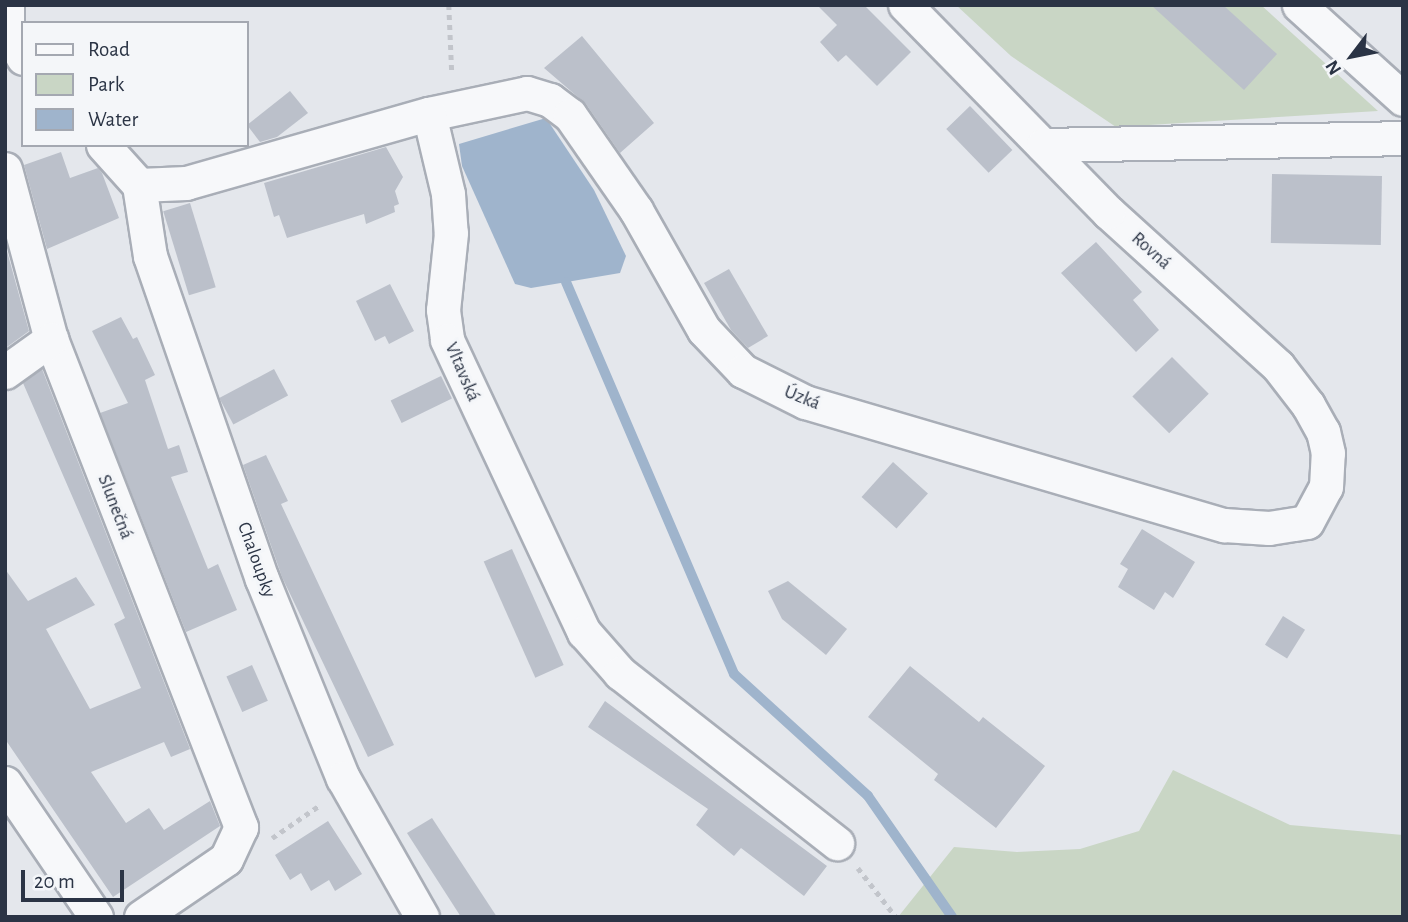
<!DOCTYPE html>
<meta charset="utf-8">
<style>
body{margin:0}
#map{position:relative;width:1408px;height:922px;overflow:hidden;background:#e4e7ec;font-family:"Alegreya Sans",sans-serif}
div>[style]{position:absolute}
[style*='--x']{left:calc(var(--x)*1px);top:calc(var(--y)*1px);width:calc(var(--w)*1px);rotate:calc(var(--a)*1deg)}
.green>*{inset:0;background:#c9d6c5}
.water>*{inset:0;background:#9fb4cc}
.stream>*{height:10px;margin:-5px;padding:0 5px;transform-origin:5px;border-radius:5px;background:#9fb4cc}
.building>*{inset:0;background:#bbc0ca;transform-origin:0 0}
.path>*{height:4.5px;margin-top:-2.25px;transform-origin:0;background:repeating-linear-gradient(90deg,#c2c5cb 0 5px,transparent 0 10px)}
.roads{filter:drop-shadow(2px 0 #a9aeb7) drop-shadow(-2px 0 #a9aeb7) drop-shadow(0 2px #a9aeb7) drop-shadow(0 -2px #a9aeb7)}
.minor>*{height:33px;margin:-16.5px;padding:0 16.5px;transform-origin:16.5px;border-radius:16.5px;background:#f7f8fa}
span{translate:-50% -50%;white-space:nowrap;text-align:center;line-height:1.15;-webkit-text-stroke:6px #f4f6f9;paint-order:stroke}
.street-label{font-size:19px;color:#2b3445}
.frame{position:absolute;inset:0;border:7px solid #2b3445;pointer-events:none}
.legend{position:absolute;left:21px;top:21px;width:228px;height:126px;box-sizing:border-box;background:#f4f6f9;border:2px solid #a4a8b1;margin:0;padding:9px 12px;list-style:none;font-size:21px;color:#2b3445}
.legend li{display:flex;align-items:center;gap:14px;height:35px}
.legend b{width:35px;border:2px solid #a4a8b1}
.north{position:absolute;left:1317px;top:21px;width:70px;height:70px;-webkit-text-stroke:5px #f4f6f9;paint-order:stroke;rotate:238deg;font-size:19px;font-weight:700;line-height:28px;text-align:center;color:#2b3445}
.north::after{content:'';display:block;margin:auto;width:24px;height:32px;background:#2b3445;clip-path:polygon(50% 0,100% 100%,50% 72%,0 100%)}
.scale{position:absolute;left:21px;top:870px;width:103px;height:32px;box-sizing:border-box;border:4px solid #2b3445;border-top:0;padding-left:9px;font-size:21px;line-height:24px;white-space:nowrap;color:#2b3445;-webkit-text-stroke:5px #f4f6f9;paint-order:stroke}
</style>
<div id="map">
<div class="green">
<div style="clip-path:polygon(956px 5px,1261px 5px,1378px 111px,1116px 127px,1011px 56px)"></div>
<div style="clip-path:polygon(1173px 770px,1290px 825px,1403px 835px,1403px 917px,898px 917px,954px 847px,1017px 852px,1080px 849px,1139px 831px)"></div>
</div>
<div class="water">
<div style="clip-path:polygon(546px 118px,594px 190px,626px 256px,620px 273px,531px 288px,515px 284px,462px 166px,459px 144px)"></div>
</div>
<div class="stream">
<div style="--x:566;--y:282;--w:426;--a:66.8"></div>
<div style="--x:734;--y:674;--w:181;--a:42.3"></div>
<div style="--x:868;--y:796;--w:147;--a:55.2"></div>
</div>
<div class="building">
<div style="clip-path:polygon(817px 5px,864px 5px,911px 52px,877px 86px,846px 55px,838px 62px,820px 42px,837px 25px)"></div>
<div style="clip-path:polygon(1151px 5px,1223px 5px,1277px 54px,1244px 90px)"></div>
<div style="clip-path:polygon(582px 36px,654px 123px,620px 153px,586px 104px,544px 68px)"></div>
<div style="clip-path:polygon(290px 91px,308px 113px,277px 137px,260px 142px,247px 125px)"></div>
<div style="left:970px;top:106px;width:61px;height:33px;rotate:46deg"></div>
<div style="clip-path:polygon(386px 147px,403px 177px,395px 191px,399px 204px,394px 206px,395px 212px,366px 224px,364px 214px,287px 238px,279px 215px,274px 217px,264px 183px)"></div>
<div style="clip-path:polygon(61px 152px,70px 178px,98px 168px,102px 173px,119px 218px,47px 249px,24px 165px)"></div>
<div style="left:1382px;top:176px;width:69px;height:110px;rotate:91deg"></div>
<div style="left:190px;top:203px;width:88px;height:28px;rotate:73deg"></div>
<div style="clip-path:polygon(1096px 242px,1142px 292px,1133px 300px,1159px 330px,1136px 352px,1061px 273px)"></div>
<div style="clip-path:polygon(5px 244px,29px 331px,7px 347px,5px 343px)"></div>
<div style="clip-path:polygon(729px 269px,768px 336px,748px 348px,731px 330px,704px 283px)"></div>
<div style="clip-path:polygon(390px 284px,414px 331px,389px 344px,385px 336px,375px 341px,356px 301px)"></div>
<div style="clip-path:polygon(121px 317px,133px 339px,137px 337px,155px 375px,145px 380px,168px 449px,179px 445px,188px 472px,171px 477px,208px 569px,218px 564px,237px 610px,186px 632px,100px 413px,128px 403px,92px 331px)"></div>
<div style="left:1172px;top:357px;width:52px;height:56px;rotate:45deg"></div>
<div style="clip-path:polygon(42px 369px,190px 749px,171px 757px,164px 742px,91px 772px,126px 823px,149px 808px,164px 830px,210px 801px,220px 826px,113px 897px,5px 739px,5px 569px,28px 601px,76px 577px,95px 605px,46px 629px,90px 709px,141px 688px,114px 624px,125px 618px,23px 383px)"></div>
<div style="left:274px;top:369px;width:30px;height:62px;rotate:62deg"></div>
<div style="left:441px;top:376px;width:25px;height:56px;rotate:64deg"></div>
<div style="clip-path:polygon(266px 455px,288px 501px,281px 504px,394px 745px,368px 757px,282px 577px,243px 465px)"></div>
<div style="left:893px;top:462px;width:47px;height:47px;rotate:42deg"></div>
<div style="clip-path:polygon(1142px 529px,1195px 562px,1173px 598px,1165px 592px,1154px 610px,1118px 587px,1128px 569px,1120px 564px)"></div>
<div style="left:512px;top:549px;width:127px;height:31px;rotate:66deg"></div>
<div style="clip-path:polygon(788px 581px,847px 629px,826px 655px,782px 619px,768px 591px)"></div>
<div style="left:1283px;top:616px;width:26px;height:34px;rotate:32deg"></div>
<div style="left:252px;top:665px;width:39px;height:28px;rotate:66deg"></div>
<div style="clip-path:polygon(910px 666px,979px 722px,983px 717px,1045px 766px,996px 828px,934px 780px,938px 774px,868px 717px)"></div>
<div style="clip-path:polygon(605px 701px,827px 866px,804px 896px,741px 848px,734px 856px,696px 825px,708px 809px,588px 727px)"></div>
<div style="clip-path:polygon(432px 818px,497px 917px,461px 917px,407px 833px)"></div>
<div style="clip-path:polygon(328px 821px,362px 874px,335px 891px,329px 880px,311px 891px,301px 873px,290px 880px,275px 855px)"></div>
</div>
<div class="path">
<div style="--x:449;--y:5;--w:69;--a:87.5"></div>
<div style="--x:272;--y:838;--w:58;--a:-34.5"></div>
<div style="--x:858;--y:868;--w:62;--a:52.2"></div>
</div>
<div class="roads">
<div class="minor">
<div style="--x:7;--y:5;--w:24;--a:90"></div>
<div style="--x:7;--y:29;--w:33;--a:61"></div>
<div style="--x:1299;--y:5;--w:140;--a:42.1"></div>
<div style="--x:429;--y:114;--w:100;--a:-12.1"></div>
<div style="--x:527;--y:93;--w:24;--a:17"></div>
<div style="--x:550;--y:100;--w:25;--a:37"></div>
<div style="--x:570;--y:115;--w:116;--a:55.2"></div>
<div style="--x:636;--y:210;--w:138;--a:60.5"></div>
<div style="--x:704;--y:330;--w:57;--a:46.4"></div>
<div style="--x:743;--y:371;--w:69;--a:26.6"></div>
<div style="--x:805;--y:402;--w:437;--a:16.4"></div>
<div style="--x:1224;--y:525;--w:45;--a:3.8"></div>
<div style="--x:1269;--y:528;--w:38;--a:-9"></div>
<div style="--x:1307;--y:522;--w:40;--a:-62"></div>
<div style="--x:1326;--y:487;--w:34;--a:-87"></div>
<div style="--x:1328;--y:453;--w:22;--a:-103"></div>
<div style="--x:1323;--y:432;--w:31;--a:-119"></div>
<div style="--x:1308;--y:405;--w:49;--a:-127.6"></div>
<div style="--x:1278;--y:366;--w:229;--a:-137.8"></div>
<div style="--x:1108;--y:212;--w:290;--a:-134.4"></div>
<div style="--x:103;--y:145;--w:54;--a:48"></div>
<div style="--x:139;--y:185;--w:47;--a:-2.4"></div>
<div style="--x:186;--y:183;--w:253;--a:-15.9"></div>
<div style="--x:429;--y:114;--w:82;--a:76.6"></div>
<div style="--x:448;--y:194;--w:39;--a:86"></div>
<div style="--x:451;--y:233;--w:77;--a:95.9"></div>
<div style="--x:443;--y:310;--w:30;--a:82"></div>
<div style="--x:447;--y:340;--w:323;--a:64.9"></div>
<div style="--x:584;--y:632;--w:55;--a:48.7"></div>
<div style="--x:620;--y:673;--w:276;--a:38.1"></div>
<div style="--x:1043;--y:145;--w:360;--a:-1.1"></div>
<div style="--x:5;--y:169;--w:176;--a:74.9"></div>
<div style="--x:51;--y:339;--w:524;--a:68.73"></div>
<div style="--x:241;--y:827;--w:35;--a:115"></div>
<div style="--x:226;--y:859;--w:103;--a:145.7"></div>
<div style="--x:139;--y:185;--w:72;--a:81.2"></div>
<div style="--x:150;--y:256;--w:342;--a:70.9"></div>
<div style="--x:262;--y:579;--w:215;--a:67.9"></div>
<div style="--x:343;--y:778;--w:160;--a:60.4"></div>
<div style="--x:5;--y:372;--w:57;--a:-35.7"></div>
<div style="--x:5;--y:783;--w:162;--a:55.8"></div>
</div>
</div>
<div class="street-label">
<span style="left:1151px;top:251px;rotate:42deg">Rovná</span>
<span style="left:462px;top:372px;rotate:67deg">Vltavská</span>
<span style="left:802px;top:398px;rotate:22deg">Úzká</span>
<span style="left:115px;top:507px;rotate:69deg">Slunečná</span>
<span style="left:256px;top:560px;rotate:70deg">Chaloupky</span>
</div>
<div class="frame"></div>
<ul class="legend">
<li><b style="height:9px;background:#f7f8fa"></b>Road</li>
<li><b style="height:19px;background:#c9d6c5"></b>Park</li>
<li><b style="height:19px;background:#9fb4cc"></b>Water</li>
</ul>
<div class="north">N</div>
<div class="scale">20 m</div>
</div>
